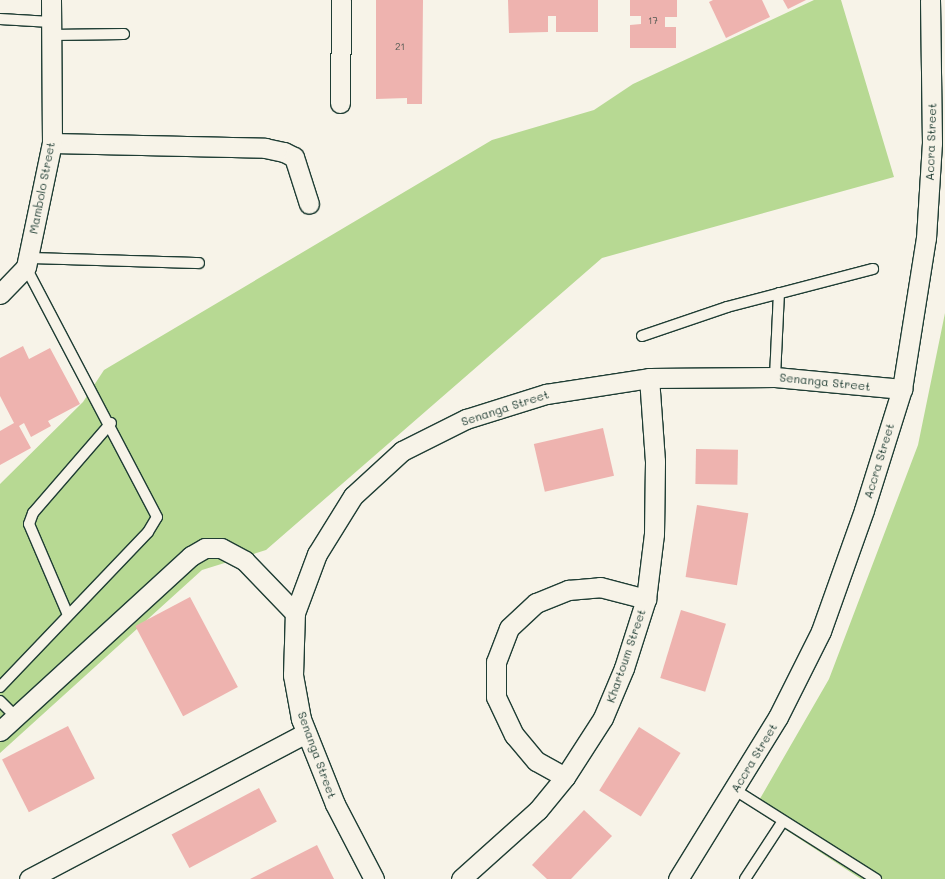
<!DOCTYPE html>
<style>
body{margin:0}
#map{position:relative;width:945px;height:879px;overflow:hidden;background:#f7f3e8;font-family:Mali,sans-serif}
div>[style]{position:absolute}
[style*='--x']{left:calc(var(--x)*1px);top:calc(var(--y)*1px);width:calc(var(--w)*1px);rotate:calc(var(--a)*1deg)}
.green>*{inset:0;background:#b7d993}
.building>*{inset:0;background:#eeb3af;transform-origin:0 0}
.roads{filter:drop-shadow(1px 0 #1f3d34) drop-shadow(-1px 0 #1f3d34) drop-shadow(0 1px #1f3d34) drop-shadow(0 -1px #1f3d34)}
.service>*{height:10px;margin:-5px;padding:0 5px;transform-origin:5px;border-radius:5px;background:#f7f3e8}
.minor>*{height:19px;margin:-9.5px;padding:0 9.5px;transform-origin:9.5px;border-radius:9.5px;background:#f7f3e8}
span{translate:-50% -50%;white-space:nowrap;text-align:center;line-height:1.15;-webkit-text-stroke:3px #f7f3e8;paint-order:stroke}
.number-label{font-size:10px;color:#535a53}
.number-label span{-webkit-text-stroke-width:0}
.street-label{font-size:12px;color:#1f3d34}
</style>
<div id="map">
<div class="green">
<div style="clip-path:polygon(814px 0,841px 0,894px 177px,602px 258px,266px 550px,202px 570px,0 753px,0 484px,83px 402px,104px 370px,492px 140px,594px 110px,633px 84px)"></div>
<div style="clip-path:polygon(945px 313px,945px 879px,861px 879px,754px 809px,829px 679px,918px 445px)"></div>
</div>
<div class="building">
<div style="clip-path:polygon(376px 0,423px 0,422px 104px,407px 104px,407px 98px,376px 99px)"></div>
<div style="clip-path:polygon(508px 0,598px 0,598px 32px,556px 32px,556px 16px,548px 16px,548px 32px,509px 33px)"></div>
<div style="clip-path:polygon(630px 0,677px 0,677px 17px,665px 17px,665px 27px,676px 27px,676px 48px,630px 48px,630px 25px,641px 24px,641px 16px,630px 16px)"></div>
<div style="clip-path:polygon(713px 0,762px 0,770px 17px,726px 38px,709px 2px)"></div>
<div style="clip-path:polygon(783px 0,806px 0,788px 9px)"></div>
<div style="clip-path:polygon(23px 346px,29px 359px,50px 348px,80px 404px,48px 421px,51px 426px,31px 437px,24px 423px,19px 426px,31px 448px,0 465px,0 431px,14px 423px,0 396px,0 358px)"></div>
<div style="left:603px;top:428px;width:49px;height:71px;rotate:77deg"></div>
<div style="left:696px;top:449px;width:42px;height:35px;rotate:1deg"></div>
<div style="left:697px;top:505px;width:52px;height:73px;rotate:9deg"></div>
<div style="left:190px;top:597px;width:102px;height:62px;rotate:62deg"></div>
<div style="left:681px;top:610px;width:47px;height:71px;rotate:17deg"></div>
<div style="left:68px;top:726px;width:59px;height:74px;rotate:63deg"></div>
<div style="left:639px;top:727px;width:49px;height:75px;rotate:32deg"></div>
<div style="left:259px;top:788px;width:38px;height:99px;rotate:62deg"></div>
<div style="clip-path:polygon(584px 810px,612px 836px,571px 879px,547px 879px,532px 865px)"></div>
<div style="clip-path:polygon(317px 845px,334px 879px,250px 879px)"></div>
</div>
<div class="roads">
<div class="service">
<div style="--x:0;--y:19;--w:51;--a:3.4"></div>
<div style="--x:51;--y:35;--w:73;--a:-0.8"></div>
<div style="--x:28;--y:258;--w:171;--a:1.7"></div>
<div style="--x:642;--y:336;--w:90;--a:-18.8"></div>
<div style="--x:727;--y:307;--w:151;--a:-14.6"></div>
<div style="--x:775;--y:377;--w:84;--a:-87.3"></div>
<div style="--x:68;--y:615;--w:99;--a:-113.2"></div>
<div style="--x:29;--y:524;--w:12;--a:-70"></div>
<div style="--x:33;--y:513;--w:119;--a:-49.1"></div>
<div style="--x:0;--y:687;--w:214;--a:-46.3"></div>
<div style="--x:148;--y:532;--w:17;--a:-59"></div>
<div style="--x:157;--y:517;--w:282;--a:-117.7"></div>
<div style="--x:0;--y:701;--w:23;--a:45"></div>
<div style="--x:735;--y:790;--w:167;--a:32.3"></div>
<div style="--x:745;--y:879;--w:69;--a:-56.8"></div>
</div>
<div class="minor">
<div style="--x:340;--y:103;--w:103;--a:-89.4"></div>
<div style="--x:52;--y:143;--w:213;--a:1.3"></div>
<div style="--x:265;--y:148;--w:19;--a:12"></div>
<div style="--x:284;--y:152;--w:11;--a:27"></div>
<div style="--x:294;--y:157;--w:49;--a:72.3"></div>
<div style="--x:0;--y:294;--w:37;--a:-46"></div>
<div style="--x:26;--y:267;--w:127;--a:-78.2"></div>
<div style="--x:52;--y:143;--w:143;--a:-90.4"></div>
<div style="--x:0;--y:731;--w:259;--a:-42.5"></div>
<div style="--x:191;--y:556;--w:16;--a:-30"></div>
<div style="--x:205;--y:548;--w:16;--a:0"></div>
<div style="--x:221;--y:548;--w:27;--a:28"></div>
<div style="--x:245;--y:561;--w:72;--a:46.1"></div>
<div style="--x:565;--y:777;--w:33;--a:-151"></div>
<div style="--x:536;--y:761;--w:34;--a:-130"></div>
<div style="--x:514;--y:735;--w:42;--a:-115.3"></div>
<div style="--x:496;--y:697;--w:35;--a:-90"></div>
<div style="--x:496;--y:662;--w:36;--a:-69"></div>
<div style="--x:509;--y:628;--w:37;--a:-43"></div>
<div style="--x:536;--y:603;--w:35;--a:-22"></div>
<div style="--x:568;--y:590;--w:32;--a:-5"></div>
<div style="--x:600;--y:587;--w:48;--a:14.6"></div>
<div style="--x:29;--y:879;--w:313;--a:-27.8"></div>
<div style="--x:374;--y:879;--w:85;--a:-117.5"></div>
<div style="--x:335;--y:804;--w:92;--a:-111.8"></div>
<div style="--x:301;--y:719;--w:45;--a:-100.3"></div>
<div style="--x:293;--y:675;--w:62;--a:-88.2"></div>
<div style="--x:295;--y:613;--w:63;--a:-69.6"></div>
<div style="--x:317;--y:554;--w:68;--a:-58.2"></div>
<div style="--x:353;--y:496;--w:67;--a:-42.6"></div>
<div style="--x:402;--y:451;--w:72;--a:-26.6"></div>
<div style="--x:466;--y:419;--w:84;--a:-17.4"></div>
<div style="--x:546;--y:394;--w:104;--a:-8.8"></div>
<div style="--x:649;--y:378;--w:126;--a:-0.5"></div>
<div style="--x:775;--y:377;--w:128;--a:5.4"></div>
<div style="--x:461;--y:879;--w:103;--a:-41.9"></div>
<div style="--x:538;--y:810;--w:43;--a:-50.7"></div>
<div style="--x:565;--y:777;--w:70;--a:-57.2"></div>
<div style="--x:603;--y:718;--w:54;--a:-67.2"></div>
<div style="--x:624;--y:668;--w:72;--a:-72.3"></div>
<div style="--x:646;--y:599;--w:65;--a:-83"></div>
<div style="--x:654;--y:534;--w:73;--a:-89.2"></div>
<div style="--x:655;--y:461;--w:83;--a:-94.1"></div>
<div style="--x:678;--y:879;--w:190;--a:-58.3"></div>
<div style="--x:778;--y:717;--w:96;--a:-63.4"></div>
<div style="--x:821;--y:631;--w:128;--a:-70.4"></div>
<div style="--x:864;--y:510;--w:127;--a:-72.6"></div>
<div style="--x:902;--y:389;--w:153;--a:-81"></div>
<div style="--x:926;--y:238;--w:95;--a:-86.4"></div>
<div style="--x:932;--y:143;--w:143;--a:-90.8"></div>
</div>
</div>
<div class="number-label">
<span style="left:653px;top:21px">17</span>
<span style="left:400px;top:47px">21</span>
</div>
<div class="street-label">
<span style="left:931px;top:142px;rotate:-88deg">Accra Street</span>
<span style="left:42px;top:188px;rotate:-79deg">Mambolo Street</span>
<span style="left:825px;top:382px;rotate:6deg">Senanga Street</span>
<span style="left:505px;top:408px;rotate:-18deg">Senanga Street</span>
<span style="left:879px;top:461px;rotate:-73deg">Accra Street</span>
<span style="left:626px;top:656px;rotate:-71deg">Khartoum Street</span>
<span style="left:317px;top:755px;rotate:70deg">Senanga Street</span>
<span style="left:754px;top:758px;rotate:-59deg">Accra Street</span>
</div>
</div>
